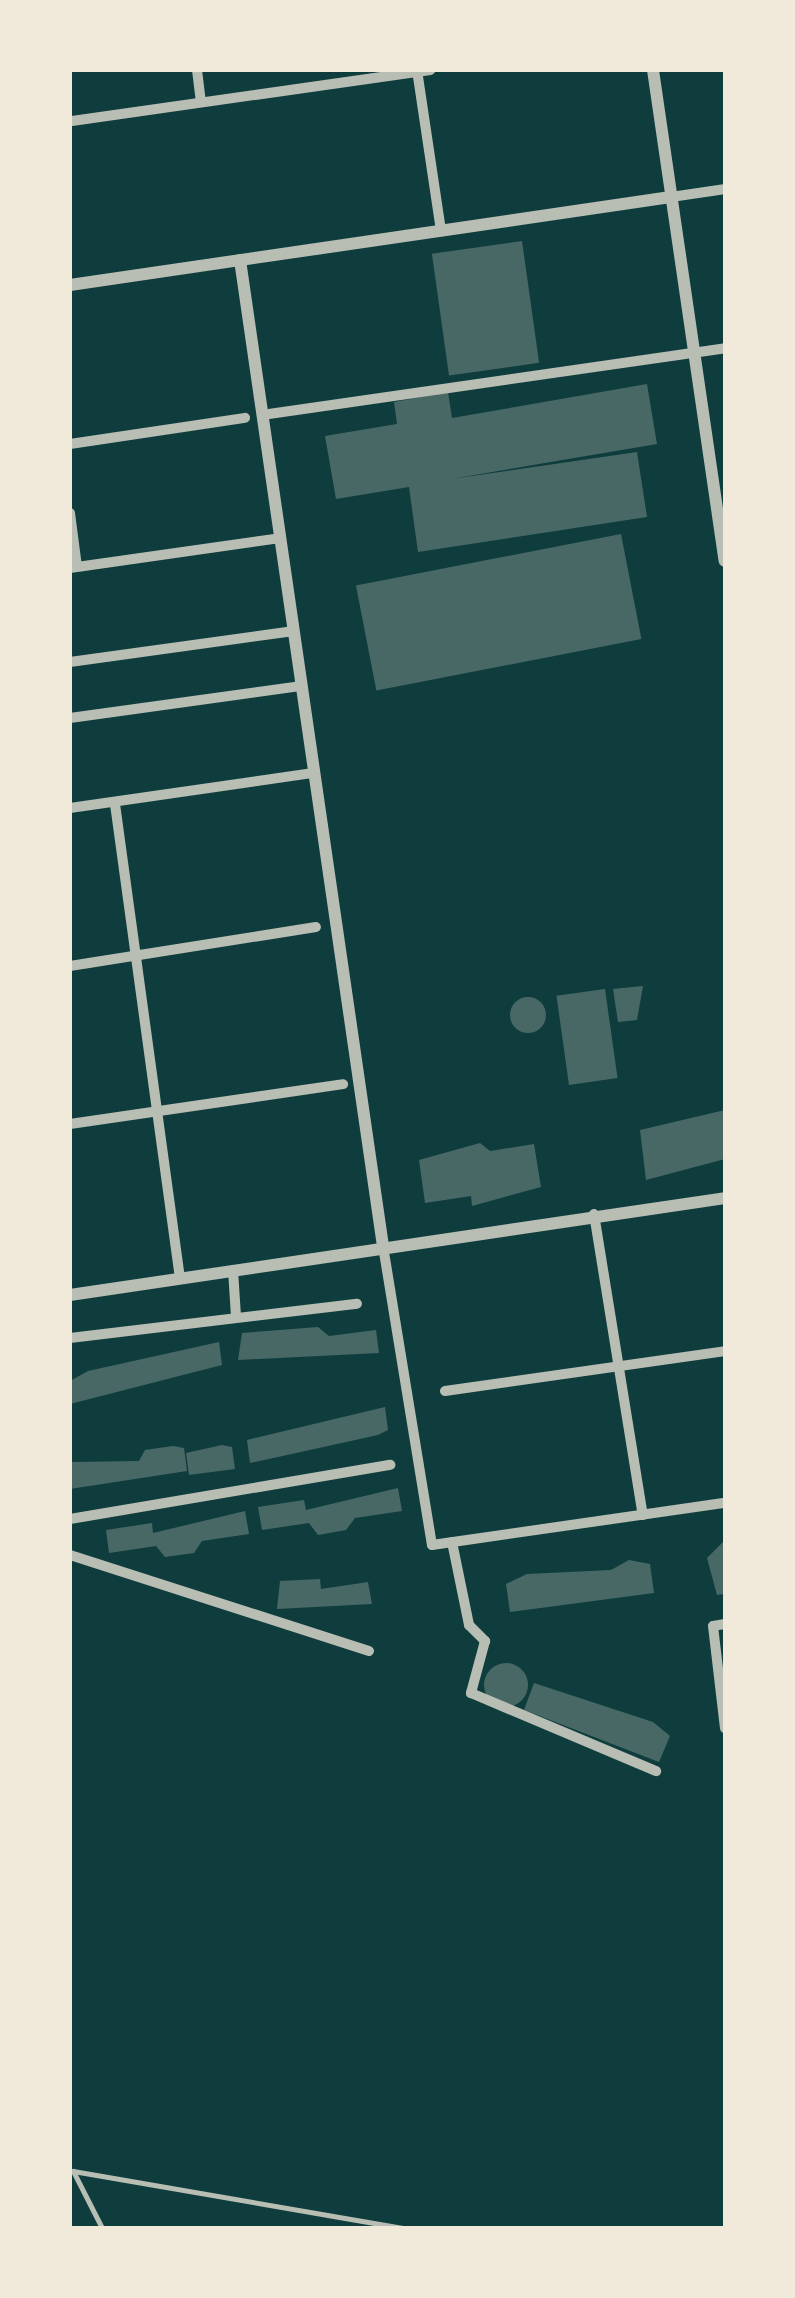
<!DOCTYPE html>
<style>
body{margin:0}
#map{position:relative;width:795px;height:2298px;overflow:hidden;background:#0f3d3e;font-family:Quicksand,sans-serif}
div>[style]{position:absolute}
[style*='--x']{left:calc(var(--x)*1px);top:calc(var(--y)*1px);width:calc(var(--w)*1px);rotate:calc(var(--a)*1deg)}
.building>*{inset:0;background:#486865;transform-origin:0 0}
.round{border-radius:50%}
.service>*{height:5px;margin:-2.5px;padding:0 2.5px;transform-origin:2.5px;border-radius:2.5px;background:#b8beb3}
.minor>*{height:10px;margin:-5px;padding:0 5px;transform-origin:5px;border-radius:5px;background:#b8beb3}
.tertiary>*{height:12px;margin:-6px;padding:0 6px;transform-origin:6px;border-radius:6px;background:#b8beb3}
span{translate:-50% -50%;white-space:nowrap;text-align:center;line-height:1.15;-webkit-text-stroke:8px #f1e9da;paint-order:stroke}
.frame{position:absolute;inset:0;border:72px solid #f1e9da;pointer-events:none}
</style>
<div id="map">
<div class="building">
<div style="left:522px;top:241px;width:123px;height:91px;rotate:82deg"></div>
<div style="clip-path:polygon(647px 384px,657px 444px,451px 479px,637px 452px,647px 517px,418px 552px,409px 487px,336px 499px,325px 436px,397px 424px,394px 402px,448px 392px,452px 418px)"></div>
<div style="left:621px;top:534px;width:107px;height:270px;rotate:79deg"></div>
<div style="clip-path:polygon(643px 986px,637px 1020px,618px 1022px,613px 989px)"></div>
<div style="left:605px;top:989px;width:90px;height:49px;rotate:82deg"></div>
<div class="round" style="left:510px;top:997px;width:36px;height:36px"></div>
<div style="clip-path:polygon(725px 1110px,725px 1159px,646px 1180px,640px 1130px)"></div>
<div style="clip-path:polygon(480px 1143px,490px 1151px,534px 1144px,541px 1187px,472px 1206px,471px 1196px,425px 1203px,419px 1160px)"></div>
<div style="clip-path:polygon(318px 1327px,329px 1336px,376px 1330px,379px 1353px,238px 1360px,242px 1333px)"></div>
<div style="clip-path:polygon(219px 1342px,222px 1365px,70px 1404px,70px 1381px,88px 1371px)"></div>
<div style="clip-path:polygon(385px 1407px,388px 1430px,378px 1435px,250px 1463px,247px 1440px)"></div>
<div style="clip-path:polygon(222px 1445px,232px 1447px,235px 1469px,189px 1475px,186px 1453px)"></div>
<div style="clip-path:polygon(173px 1446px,184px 1448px,187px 1471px,70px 1489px,70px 1462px,139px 1461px,145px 1450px)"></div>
<div style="clip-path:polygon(398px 1488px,402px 1511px,355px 1518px,346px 1530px,318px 1535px,309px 1523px,262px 1530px,258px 1507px,304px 1500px,306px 1510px)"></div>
<div style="clip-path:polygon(245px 1511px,249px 1534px,202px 1541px,194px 1553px,165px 1557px,156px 1546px,109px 1553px,106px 1530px,152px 1523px,153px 1533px)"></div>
<div style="clip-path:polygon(725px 1540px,725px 1594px,717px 1595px,707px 1558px)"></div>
<div style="clip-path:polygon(629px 1560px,650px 1564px,654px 1593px,510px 1612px,506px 1584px,527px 1574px,611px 1570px)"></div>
<div style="clip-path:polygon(320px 1579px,321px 1589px,368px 1582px,372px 1604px,277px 1609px,280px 1581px)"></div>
<div class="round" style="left:484px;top:1663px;width:44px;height:44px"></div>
<div style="clip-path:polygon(534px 1683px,653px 1722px,670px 1736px,659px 1762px,524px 1710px)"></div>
</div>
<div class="service">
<div style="--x:102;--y:2228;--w:64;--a:-117"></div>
<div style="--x:73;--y:2171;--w:336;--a:9.8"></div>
</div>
<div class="minor">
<div style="--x:197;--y:70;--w:32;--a:83"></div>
<div style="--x:417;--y:70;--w:163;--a:81.5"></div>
<div style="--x:72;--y:121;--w:362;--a:-8.1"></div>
<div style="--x:671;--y:197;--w:55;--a:-8.4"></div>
<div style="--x:262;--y:415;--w:468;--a:-8.2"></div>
<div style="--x:70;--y:444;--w:177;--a:-8.5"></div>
<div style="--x:70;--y:513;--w:54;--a:82.6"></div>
<div style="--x:70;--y:568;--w:212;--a:-8.1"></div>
<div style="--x:70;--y:662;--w:226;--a:-7.9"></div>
<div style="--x:70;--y:718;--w:234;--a:-7.9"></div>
<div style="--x:115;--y:804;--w:478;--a:82.2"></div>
<div style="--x:70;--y:808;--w:246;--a:-8.2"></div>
<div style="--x:70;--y:966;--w:249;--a:-9"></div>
<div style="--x:70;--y:1124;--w:276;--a:-8.3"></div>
<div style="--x:594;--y:1214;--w:305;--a:80.8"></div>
<div style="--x:383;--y:1246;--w:303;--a:80.7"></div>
<div style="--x:432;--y:1545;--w:296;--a:-8.2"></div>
<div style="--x:233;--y:1270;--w:47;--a:86.3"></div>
<div style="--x:70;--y:1338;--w:289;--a:-6.8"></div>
<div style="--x:445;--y:1391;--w:283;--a:-8.1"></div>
<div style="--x:70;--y:1519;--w:325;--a:-9.6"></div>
<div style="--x:452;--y:1542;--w:85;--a:78.4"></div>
<div style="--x:469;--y:1625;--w:23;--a:45"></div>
<div style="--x:485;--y:1641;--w:54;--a:105.1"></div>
<div style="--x:471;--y:1693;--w:201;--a:22.9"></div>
<div style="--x:70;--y:1555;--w:314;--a:17.8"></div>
<div style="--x:725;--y:1624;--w:12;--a:171"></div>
<div style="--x:713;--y:1626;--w:103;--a:83.3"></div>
</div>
<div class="tertiary">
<div style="--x:653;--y:70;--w:496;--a:81.7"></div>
<div style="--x:240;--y:260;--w:996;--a:81.75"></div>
<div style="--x:70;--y:285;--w:607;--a:-8.33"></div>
<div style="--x:70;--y:1295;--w:662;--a:-8.42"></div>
</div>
<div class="frame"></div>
</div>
